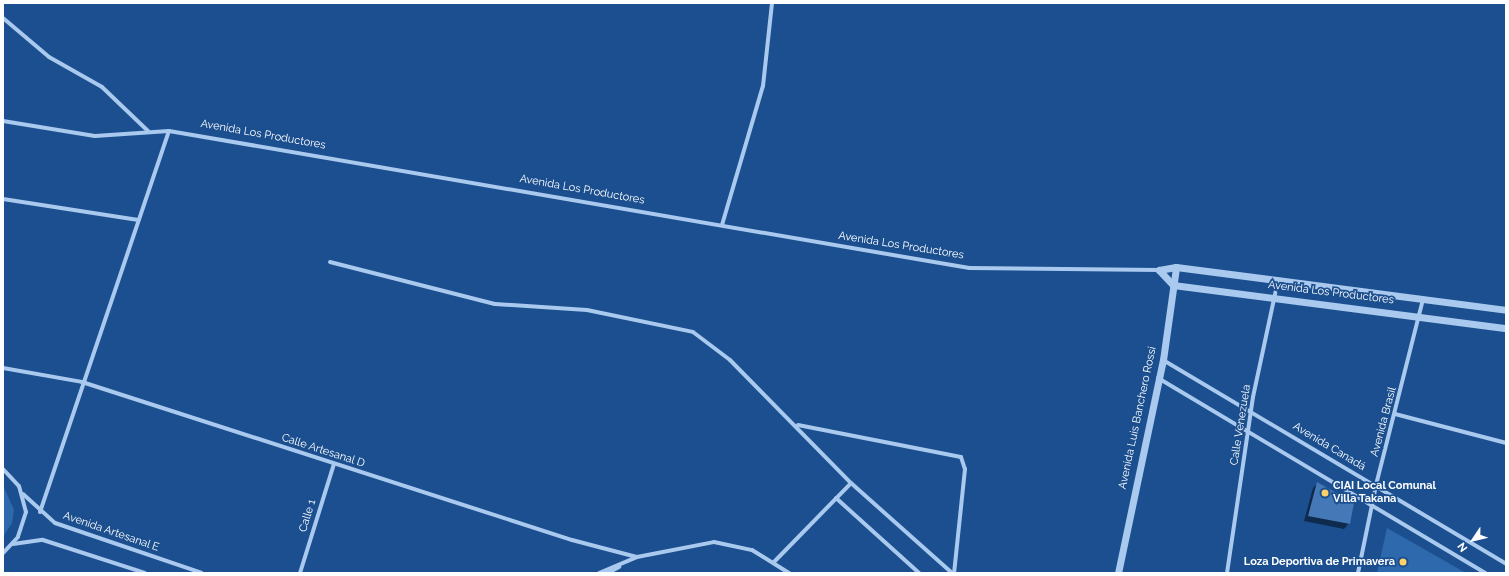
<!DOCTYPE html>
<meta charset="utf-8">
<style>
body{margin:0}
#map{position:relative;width:1509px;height:576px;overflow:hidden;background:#1b4f8f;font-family:Raleway,sans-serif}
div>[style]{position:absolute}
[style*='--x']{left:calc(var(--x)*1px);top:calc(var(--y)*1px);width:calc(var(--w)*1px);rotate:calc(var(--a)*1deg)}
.green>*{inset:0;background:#2e69ad}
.shadow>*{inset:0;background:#0007}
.building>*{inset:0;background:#4478b7}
.minor>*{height:4px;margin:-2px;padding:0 2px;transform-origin:2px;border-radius:2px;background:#a9c9ee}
.tertiary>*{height:7px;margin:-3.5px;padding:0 3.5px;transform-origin:3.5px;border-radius:3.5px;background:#a9c9ee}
.dots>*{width:11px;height:11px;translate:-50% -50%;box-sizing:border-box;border:2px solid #1b4f8f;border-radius:50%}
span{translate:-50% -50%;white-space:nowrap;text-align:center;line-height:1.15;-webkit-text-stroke:3.5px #1b4f8f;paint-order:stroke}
.street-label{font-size:11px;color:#fff}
.poi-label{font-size:11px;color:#fff;font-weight:700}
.left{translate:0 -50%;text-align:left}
.right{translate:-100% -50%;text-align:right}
.frame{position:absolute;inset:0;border:4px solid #fff;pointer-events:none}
.north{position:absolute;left:1453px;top:520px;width:40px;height:40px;-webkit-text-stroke:3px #1b4f8f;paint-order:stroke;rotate:235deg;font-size:11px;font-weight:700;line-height:16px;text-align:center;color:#fff}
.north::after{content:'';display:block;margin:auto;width:14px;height:18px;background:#fff;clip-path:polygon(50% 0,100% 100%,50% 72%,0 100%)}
</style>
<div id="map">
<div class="green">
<div style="clip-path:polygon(3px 485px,14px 510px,12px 523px,3px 537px)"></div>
<div style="clip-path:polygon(1387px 528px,1466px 573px,1377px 573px)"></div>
</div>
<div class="shadow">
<div style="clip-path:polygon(1318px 483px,1349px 523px,1344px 529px,1304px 521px,1313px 488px)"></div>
</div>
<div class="building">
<div style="clip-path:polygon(1317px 482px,1354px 503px,1350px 524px,1308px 516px)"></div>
</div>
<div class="minor">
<div style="--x:3;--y:18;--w:60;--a:40.3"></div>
<div style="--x:49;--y:57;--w:61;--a:29.5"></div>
<div style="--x:102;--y:87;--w:64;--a:43.7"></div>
<div style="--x:3;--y:121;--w:93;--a:9.3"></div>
<div style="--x:95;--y:136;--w:74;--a:-3.9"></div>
<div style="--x:169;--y:131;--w:812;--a:9.72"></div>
<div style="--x:969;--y:268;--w:190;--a:0.6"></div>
<div style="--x:3;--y:199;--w:137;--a:8.8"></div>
<div style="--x:722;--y:225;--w:145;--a:-73.6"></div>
<div style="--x:763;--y:86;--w:83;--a:-83.8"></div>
<div style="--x:330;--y:262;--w:170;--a:14.3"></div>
<div style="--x:495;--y:304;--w:92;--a:3.7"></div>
<div style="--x:587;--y:310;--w:108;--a:11.7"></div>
<div style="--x:693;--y:332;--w:46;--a:37.1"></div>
<div style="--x:730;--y:360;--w:173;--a:45.5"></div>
<div style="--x:851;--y:483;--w:135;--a:41.7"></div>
<div style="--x:1163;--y:360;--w:399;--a:30.7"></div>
<div style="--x:3;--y:368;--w:80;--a:10"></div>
<div style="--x:82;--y:382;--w:515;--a:17.87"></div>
<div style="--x:572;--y:540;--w:67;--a:14.7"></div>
<div style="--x:1158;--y:378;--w:381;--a:30.8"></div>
<div style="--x:1395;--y:414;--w:115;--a:14.6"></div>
<div style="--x:798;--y:425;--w:166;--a:11.1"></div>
<div style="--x:961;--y:457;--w:13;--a:72"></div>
<div style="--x:965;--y:469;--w:105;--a:96"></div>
<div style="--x:3;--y:469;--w:23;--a:47"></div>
<div style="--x:19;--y:486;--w:27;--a:75"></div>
<div style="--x:26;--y:512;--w:26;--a:108"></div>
<div style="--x:18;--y:537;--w:22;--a:133"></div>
<div style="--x:23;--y:494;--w:43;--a:42.2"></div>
<div style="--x:55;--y:523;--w:155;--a:18.8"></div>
<div style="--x:836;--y:498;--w:112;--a:42.1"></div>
<div style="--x:40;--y:512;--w:402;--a:-71.3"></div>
<div style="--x:13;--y:544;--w:30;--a:-8"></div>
<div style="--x:43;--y:540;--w:107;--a:17.9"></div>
<div style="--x:774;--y:562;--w:110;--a:-45.7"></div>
<div style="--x:300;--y:573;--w:114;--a:-72.7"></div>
<div style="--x:599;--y:573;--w:41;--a:-22.8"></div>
<div style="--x:637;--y:557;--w:78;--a:-11"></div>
<div style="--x:714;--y:542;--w:39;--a:12"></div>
<div style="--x:752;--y:550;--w:44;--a:31.9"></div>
<div style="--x:608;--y:573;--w:13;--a:-29"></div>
<div style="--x:1227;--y:573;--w:178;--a:-81.6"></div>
<div style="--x:1253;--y:397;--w:120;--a:-77.9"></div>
<div style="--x:1358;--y:573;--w:90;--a:-78.4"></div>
<div style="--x:1376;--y:485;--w:192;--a:-75.8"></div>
</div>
<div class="tertiary">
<div style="--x:1159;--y:270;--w:21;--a:47"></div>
<div style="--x:1173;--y:285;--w:336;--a:7.4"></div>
<div style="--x:1159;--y:270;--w:17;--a:-10"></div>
<div style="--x:1176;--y:267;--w:333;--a:7.4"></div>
<div style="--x:1118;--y:573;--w:218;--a:-78.1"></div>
<div style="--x:1163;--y:360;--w:94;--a:-82"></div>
</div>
<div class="dots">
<div style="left:1325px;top:493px;background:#ffd166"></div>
<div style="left:1403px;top:562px;background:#ffd166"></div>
</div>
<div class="street-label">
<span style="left:263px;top:135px;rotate:10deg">Avenida Los Productores</span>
<span style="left:582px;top:190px;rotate:10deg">Avenida Los Productores</span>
<span style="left:901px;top:246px;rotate:9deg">Avenida Los Productores</span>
<span style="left:1331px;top:293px;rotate:7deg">Avenida Los Productores</span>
<span style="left:1138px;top:418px;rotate:-78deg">Avenida Luis Banchero Rossi</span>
<span style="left:1384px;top:422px;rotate:-75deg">Avenida Brasil</span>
<span style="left:1241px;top:425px;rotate:-81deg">Calle Venezuela</span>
<span style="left:1329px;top:447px;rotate:31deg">Avenida Canadá</span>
<span style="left:323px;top:451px;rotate:18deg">Calle Artesanal D</span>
<span style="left:308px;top:516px;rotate:-73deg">Calle 1</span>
<span style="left:111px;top:532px;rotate:19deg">Avenida Artesanal E</span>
</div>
<div class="poi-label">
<span class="left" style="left:1333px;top:493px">CIAI Local Comunal<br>Villa Takana</span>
<span class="right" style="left:1395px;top:562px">Loza Deportiva de Primavera</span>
</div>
<div class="frame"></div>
<div class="north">N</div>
</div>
